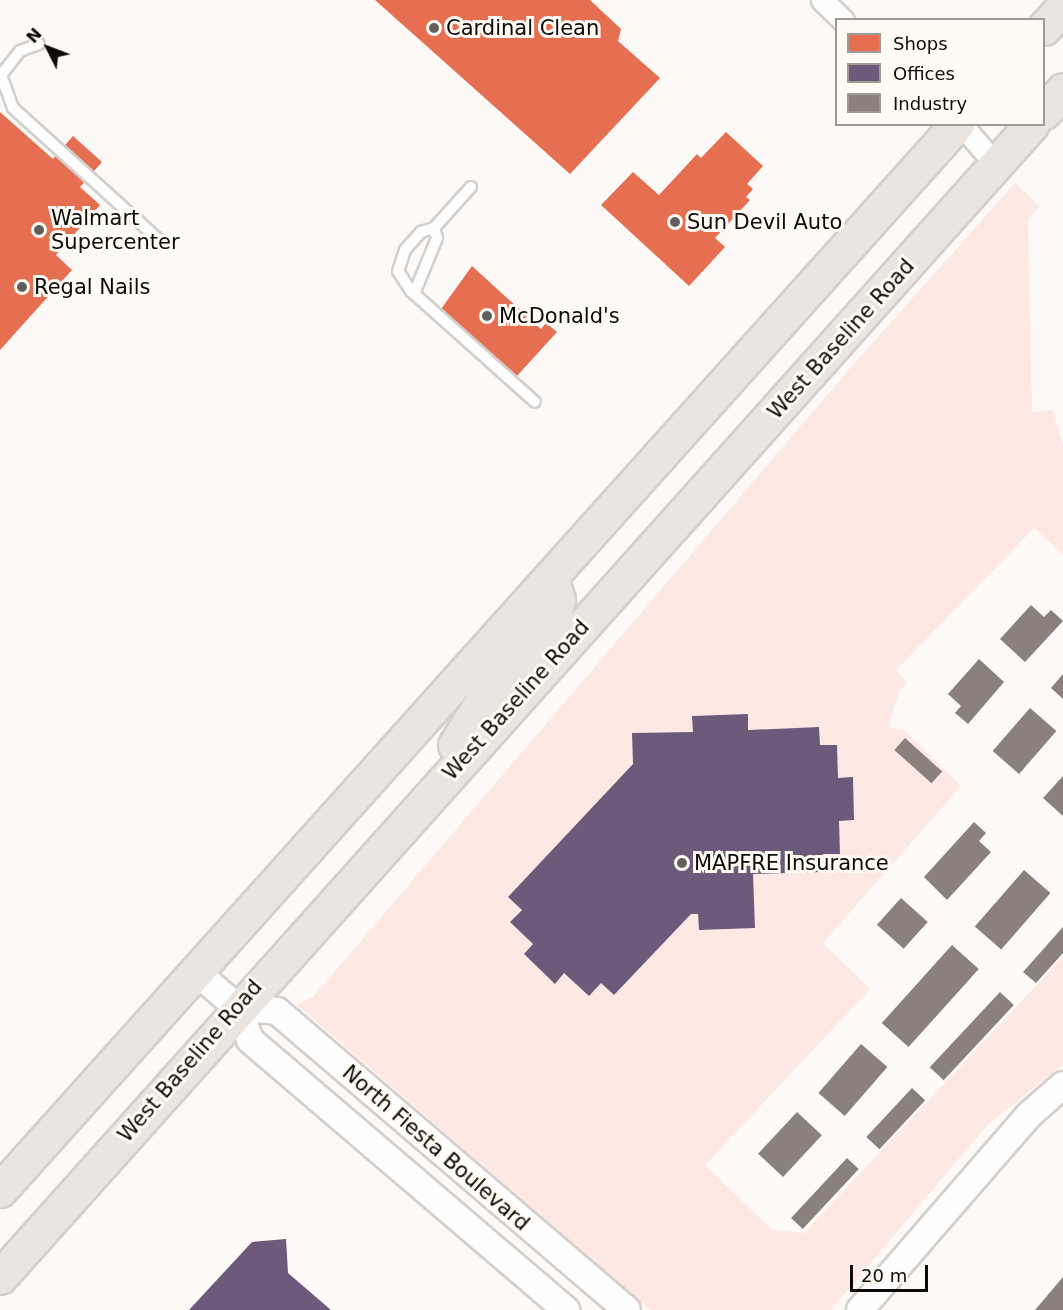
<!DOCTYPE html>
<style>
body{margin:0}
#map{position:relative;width:1063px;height:1310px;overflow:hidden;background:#fcf9f6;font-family:"DejaVu Sans",sans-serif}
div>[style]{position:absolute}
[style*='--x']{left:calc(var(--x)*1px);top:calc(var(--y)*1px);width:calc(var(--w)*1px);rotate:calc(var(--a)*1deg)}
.green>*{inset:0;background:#fde8e3}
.shops>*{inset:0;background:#e76f51}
.offices>*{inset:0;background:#6d597a}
.industry>*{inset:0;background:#8a817c;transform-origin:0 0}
.roads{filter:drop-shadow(2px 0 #d3d0cd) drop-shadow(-2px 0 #d3d0cd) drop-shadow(0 2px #d3d0cd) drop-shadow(0 -2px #d3d0cd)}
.service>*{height:10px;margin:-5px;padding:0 5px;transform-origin:5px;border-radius:5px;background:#fffefe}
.minor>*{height:21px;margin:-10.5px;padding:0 10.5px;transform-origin:10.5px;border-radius:10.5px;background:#fffefe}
.tertiary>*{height:26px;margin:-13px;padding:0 13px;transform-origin:13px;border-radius:13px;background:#fffefe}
.primary>*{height:33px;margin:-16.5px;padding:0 16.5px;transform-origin:16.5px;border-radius:16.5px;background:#ebe5e1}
.dots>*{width:16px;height:16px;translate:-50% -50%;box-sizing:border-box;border:3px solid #fffaf3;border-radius:50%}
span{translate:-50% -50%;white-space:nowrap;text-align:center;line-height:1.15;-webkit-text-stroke:6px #fffaf3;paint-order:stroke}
.poi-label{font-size:21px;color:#0d0b07}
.left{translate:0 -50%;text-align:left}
.street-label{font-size:21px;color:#0d0b07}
.legend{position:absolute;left:835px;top:18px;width:210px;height:108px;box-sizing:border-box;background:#fffaf3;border:2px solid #9e9a95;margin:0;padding:8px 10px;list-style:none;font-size:18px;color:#0d0b07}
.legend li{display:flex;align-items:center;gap:12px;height:30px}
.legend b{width:30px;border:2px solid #9e9a95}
.north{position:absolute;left:18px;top:18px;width:60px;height:60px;-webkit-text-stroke:4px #fffaf3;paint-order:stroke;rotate:312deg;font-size:16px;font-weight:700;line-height:24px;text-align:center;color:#0d0b07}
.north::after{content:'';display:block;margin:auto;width:21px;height:27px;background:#0d0b07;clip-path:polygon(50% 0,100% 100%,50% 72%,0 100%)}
.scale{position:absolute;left:850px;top:1265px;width:78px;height:27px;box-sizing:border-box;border:3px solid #0d0b07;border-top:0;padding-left:8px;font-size:18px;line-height:21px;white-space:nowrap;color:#0d0b07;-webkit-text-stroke:4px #fffaf3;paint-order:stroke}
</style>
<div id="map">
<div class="green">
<div style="clip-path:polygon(evenodd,1015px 183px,1040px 206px,1028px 219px,1032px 412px,1053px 410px,1063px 446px,1063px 554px,1034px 528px,896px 670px,907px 683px,899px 691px,888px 727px,904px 730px,961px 786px,823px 943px,870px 989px,705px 1165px,772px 1230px,804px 1233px,1063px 957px,1063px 1065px,988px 1124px,831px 1310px,650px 1310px,297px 1005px,313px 997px,852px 366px,1015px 183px,747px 714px,748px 730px,819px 727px,820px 745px,837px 745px,838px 778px,853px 778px,854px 820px,839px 821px,840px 853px,823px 854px,823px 871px,753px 874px,754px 928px,699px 930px,698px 914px,691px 914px,614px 995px,601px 983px,588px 996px,564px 973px,555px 983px,524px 955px,533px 944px,510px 922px,633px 764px,633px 733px,693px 732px,693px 716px,747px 714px)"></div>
</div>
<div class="shops">
<div style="clip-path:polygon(375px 0,590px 0,621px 29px,618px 41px,660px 78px,570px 174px)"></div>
<div style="clip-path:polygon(0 112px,53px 159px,73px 136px,102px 162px,80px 187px,100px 205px,56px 255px,72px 270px,0 350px)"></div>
<div style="clip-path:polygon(726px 132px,763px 166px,747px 184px,753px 189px,746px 197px,750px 200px,715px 238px,725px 247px,689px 286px,601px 205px,633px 172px,659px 195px,697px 154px,701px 158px)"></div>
<div style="clip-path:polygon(472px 266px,541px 329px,546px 323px,557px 332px,516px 377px,441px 309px)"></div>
</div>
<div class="offices">
<div style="clip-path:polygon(748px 714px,748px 730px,819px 727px,820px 745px,837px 745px,838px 778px,853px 777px,854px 820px,839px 821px,840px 854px,823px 854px,824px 872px,753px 874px,755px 928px,699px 930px,698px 914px,691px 914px,614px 995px,601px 983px,589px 996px,564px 973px,555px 984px,524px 954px,533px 944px,510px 922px,522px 910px,508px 897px,633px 764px,632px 733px,693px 732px,692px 716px)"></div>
<div style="clip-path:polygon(286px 1239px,288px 1273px,331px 1310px,189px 1310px,252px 1242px)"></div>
</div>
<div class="industry">
<div style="clip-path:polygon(1031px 605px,1044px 617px,1051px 610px,1063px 621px,1025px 662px,1000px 639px)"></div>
<div style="clip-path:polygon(979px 659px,1004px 682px,968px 724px,955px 713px,961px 706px,948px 694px)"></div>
<div style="clip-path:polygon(1063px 674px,1063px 699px,1051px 688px)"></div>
<div style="left:1030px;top:708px;width:35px;height:57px;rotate:41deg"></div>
<div style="left:905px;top:738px;width:50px;height:16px;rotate:42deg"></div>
<div style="clip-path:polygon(1063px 776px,1063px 816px,1043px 798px)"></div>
<div style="clip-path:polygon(974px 822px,986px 833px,979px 841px,991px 852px,947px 900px,924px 877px)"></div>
<div style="left:1024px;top:870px;width:35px;height:75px;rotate:41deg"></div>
<div style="left:901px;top:898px;width:36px;height:36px;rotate:42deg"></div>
<div style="clip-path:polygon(1063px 927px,1063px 953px,1036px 983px,1023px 972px)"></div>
<div style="left:952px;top:945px;width:36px;height:105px;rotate:42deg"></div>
<div style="left:1000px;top:992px;width:19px;height:103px;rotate:43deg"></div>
<div style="left:861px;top:1044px;width:35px;height:65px;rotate:41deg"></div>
<div style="left:912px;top:1088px;width:18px;height:67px;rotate:43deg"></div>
<div style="left:797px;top:1112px;width:34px;height:57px;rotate:43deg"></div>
<div style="left:847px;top:1158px;width:16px;height:82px;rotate:43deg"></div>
<div style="clip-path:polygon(1063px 1277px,1063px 1310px,1035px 1310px)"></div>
</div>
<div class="roads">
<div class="service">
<div style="--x:39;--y:44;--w:20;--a:160"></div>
<div style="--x:20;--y:51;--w:31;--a:128"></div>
<div style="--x:1;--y:75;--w:35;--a:70"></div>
<div style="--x:13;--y:108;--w:195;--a:42.1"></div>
<div style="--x:471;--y:187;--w:55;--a:132.1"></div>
<div style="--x:434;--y:228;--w:14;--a:163"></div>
<div style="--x:421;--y:232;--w:24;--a:132"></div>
<div style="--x:405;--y:250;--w:22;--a:108"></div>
<div style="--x:398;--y:271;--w:24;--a:57"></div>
<div style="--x:411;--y:291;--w:166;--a:41.8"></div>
<div style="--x:414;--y:294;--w:61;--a:-67.7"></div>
<div style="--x:437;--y:238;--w:10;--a:-107"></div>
</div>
<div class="minor">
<div style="--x:822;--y:0;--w:29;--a:44"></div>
<div style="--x:961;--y:124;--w:54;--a:49.5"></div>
</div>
<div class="tertiary">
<div style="--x:196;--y:972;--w:54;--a:40.5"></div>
<div style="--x:237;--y:1007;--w:35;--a:68"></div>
<div style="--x:250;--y:1040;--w:416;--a:40.5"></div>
<div style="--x:237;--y:1007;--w:40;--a:5.7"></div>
<div style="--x:277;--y:1011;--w:460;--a:40.5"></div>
<div style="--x:860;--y:1310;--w:258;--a:-49.1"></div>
<div style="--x:1029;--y:1115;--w:45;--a:-41.4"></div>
</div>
<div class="primary">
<div style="--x:1044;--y:28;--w:28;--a:-48"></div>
<div style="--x:1044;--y:112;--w:29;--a:-49"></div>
<div style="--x:455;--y:745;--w:47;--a:-58"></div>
<div style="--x:480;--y:705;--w:112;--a:-49.3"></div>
<div style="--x:553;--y:620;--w:21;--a:-76"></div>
<div style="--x:558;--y:600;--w:25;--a:-106"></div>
<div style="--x:0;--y:1190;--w:1433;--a:-48.08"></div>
<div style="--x:0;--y:1277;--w:1547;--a:-48.17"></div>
</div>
</div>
<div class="dots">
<div style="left:434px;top:28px;background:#615e5b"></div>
<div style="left:675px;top:222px;background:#615e5b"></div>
<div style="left:39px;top:230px;background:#615e5b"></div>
<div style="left:22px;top:287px;background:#615e5b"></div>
<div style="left:487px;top:316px;background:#615e5b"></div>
<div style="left:682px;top:863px;background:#615e5b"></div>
</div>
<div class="poi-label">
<span class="left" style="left:446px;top:28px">Cardinal Clean</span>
<span class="left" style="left:51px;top:230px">Walmart<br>Supercenter</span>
<span class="left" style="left:687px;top:222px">Sun Devil Auto</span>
<span class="left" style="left:34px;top:287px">Regal Nails</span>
<span class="left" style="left:499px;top:316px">McDonald's</span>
<span class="left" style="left:694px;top:863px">MAPFRE Insurance</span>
</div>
<div class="street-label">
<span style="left:841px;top:339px;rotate:-48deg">West Baseline Road</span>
<span style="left:516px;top:700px;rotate:-48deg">West Baseline Road</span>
<span style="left:190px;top:1061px;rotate:-49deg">West Baseline Road</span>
<span style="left:436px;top:1148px;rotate:41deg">North Fiesta Boulevard</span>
</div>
<ul class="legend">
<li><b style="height:16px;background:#e76f51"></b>Shops</li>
<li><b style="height:16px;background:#6d597a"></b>Offices</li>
<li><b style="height:16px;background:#8a817c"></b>Industry</li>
</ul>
<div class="north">N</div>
<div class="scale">20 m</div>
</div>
